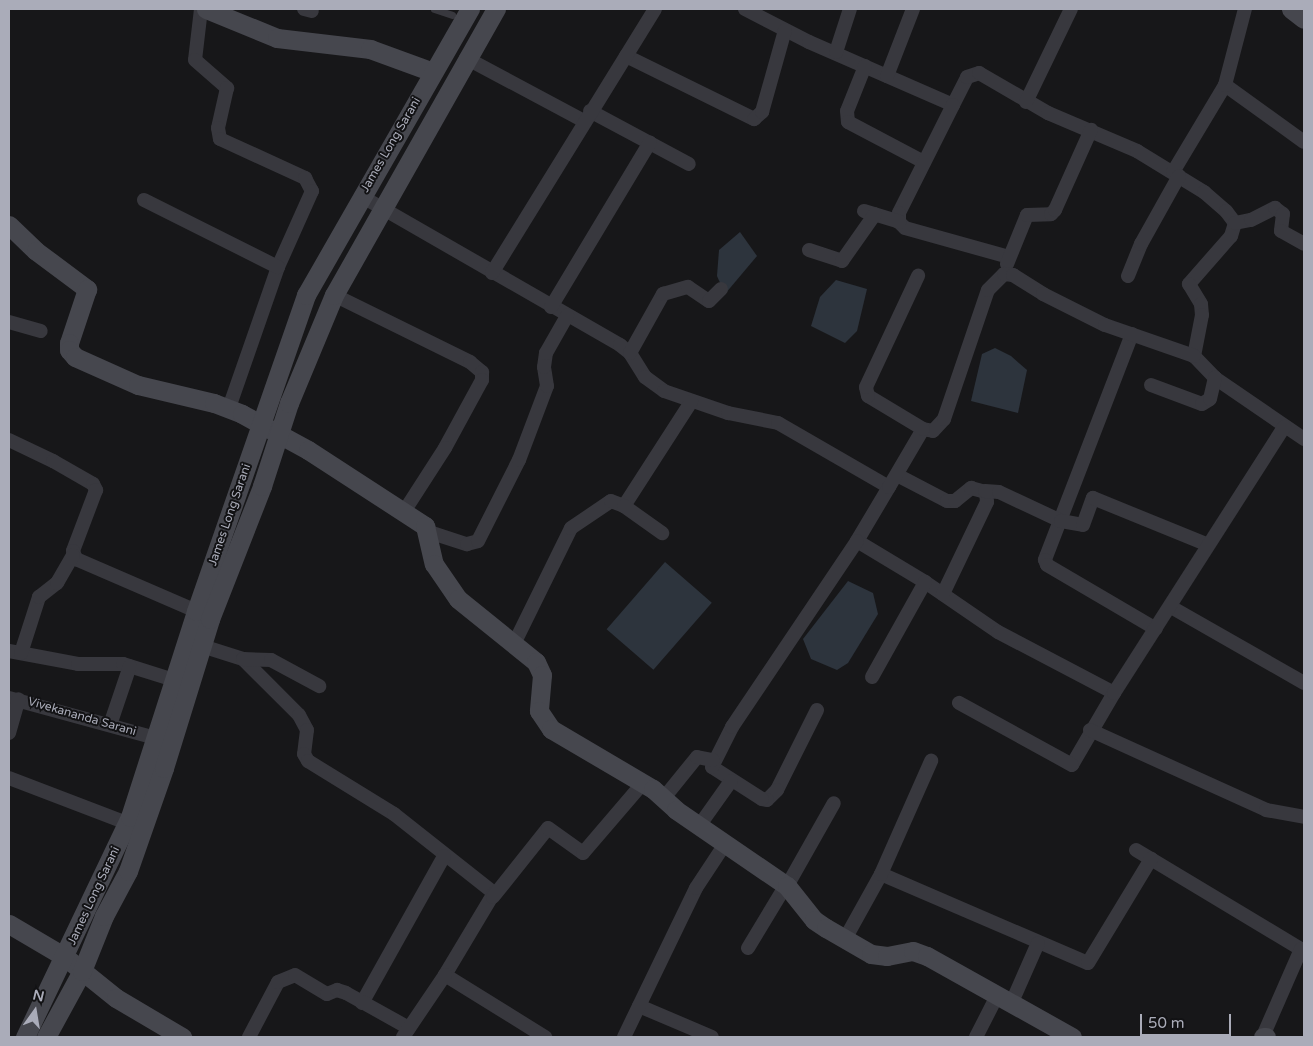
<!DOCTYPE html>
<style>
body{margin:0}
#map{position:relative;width:1313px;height:1046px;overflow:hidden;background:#171719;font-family:"Varela Round",sans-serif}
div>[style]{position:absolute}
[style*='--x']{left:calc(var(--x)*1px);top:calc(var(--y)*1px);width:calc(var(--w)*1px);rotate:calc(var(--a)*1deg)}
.water>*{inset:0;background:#2d343d;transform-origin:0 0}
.lane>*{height:7px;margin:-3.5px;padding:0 3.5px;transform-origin:3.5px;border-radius:3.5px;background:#38383e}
.street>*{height:14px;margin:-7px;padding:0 7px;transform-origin:7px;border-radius:7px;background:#38383e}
.secondary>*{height:19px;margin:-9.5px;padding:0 9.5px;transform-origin:9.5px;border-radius:9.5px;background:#46474e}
span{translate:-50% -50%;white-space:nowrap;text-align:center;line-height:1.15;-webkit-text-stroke:4px #121214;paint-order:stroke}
.street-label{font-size:12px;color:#aaacb9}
.frame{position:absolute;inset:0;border:10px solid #aaacb9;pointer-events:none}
.north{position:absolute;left:10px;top:986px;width:50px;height:50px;-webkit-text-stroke:4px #121214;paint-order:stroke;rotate:13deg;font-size:14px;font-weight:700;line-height:20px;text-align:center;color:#aaacb9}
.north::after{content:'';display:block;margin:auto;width:18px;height:22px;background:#aaacb9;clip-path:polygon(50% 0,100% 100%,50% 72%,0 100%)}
.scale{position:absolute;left:1140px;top:1014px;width:91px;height:22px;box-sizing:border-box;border:2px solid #aaacb9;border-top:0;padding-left:6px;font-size:15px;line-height:18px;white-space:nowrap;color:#aaacb9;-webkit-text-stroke:4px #121214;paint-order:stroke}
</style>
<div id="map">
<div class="water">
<div style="clip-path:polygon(740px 232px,757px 256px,725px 294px,717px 276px,719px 250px)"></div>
<div style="clip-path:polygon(836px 280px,867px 289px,857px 331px,845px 343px,811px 326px,820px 297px)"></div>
<div style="clip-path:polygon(995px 348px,1011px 356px,1027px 370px,1018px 413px,971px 401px,982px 354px)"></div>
<div style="left:665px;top:562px;width:62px;height:89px;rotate:41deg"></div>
<div style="clip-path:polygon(848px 581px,873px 593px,878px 614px,848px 663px,837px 670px,811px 659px,803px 639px)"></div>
</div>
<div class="lane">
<div style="--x:434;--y:9;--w:19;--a:18"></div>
</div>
<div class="street">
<div style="--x:201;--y:9;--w:51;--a:96.7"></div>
<div style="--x:195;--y:60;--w:43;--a:41.2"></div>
<div style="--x:227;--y:88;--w:41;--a:102.7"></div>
<div style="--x:218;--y:128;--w:11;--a:80"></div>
<div style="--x:220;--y:139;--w:94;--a:24.6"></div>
<div style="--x:305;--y:178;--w:15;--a:62"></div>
<div style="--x:312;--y:191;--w:83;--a:114.1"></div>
<div style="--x:278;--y:267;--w:149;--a:109.2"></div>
<div style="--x:304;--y:9;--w:8;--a:14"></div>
<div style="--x:745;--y:9;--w:72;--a:27.3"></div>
<div style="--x:809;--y:42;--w:157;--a:23.6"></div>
<div style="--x:953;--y:105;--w:31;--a:-63"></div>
<div style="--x:967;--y:77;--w:13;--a:-18"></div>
<div style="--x:979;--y:73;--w:80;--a:30.1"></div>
<div style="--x:1048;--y:113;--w:97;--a:23.1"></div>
<div style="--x:1137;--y:151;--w:79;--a:31.5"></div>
<div style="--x:1204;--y:192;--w:29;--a:41"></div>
<div style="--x:1226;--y:211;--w:15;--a:53"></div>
<div style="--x:1235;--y:223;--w:14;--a:107"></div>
<div style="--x:1231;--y:236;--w:64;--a:131.2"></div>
<div style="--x:1189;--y:284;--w:23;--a:59"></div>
<div style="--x:1201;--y:304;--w:11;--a:85"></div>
<div style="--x:1202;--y:315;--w:42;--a:101"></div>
<div style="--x:1194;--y:356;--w:30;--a:46"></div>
<div style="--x:1215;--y:378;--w:108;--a:34.4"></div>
<div style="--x:836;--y:52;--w:45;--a:-72"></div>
<div style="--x:626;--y:56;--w:143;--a:26.2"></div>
<div style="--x:754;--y:119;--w:11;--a:-41"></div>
<div style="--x:762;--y:112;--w:85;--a:-74.3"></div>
<div style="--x:466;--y:58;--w:134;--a:28.1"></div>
<div style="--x:865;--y:66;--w:48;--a:111.8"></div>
<div style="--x:847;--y:111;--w:11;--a:85"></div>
<div style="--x:848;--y:122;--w:86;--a:27.8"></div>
<div style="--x:887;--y:76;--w:72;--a:-68.8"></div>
<div style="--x:1225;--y:85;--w:97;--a:35.8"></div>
<div style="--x:1026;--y:102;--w:103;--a:-64.2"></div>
<div style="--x:953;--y:105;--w:121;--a:116.6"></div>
<div style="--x:899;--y:213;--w:9;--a:90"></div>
<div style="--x:899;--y:222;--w:8;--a:45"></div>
<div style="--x:905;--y:228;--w:108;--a:15.6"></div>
<div style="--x:590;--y:111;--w:112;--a:28.2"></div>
<div style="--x:1173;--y:172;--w:101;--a:-59.1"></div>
<div style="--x:1225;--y:85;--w:79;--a:-75.3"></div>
<div style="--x:361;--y:196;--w:299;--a:29.9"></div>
<div style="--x:620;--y:345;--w:13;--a:39"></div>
<div style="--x:630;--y:353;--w:28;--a:58"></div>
<div style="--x:645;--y:377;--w:24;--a:36"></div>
<div style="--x:664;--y:391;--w:68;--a:19"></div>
<div style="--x:728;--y:413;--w:51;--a:11.3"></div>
<div style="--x:778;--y:423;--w:128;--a:30"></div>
<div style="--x:889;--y:487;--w:63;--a:120.7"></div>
<div style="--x:857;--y:541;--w:79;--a:31.1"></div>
<div style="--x:925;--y:582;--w:88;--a:34.4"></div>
<div style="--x:998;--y:632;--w:131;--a:27.7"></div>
<div style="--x:1114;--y:693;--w:83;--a:120.3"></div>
<div style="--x:1072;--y:765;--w:129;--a:-151.2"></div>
<div style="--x:144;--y:200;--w:150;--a:26.6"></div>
<div style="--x:864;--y:211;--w:37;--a:17"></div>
<div style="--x:1235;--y:223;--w:16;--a:-11"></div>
<div style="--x:1251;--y:220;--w:27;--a:-27"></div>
<div style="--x:1275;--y:208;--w:10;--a:37"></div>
<div style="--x:1283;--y:214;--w:17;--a:97"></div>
<div style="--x:1281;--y:231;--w:26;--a:29"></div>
<div style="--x:809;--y:250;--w:35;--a:18"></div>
<div style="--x:842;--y:261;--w:57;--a:-54.9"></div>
<div style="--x:1007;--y:264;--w:53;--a:-67.8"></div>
<div style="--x:1027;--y:215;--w:24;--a:-2"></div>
<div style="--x:1051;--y:214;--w:6;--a:-45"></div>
<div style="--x:1055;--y:210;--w:88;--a:-65.8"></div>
<div style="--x:492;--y:273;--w:310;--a:-58.3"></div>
<div style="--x:1128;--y:276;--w:35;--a:-68"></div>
<div style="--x:1141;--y:244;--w:78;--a:-60.8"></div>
<div style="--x:334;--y:295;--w:152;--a:26.2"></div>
<div style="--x:470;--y:362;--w:16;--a:40"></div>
<div style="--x:482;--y:372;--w:8;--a:90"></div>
<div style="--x:482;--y:380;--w:77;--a:118.6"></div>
<div style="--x:445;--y:448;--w:74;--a:122.8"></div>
<div style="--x:551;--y:307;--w:192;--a:-59"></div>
<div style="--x:9;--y:322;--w:33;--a:16"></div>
<div style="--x:1132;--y:334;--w:242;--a:111.1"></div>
<div style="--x:1045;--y:560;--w:5;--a:68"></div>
<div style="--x:1047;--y:565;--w:126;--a:30.4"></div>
<div style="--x:630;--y:353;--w:68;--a:-60.8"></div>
<div style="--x:663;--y:294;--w:26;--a:-16"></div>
<div style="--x:688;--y:287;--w:25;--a:34"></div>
<div style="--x:709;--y:301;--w:17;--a:-45"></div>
<div style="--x:1151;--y:385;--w:54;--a:20.4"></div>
<div style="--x:1202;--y:404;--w:9;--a:-32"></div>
<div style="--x:1210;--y:399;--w:22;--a:-77"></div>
<div style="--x:923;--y:429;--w:10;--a:11"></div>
<div style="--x:933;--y:431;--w:16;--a:-47"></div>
<div style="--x:944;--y:419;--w:136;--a:-71.2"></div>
<div style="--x:988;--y:290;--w:23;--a:-45"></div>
<div style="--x:1004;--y:274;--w:9;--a:6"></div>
<div style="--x:1013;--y:275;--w:36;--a:32"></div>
<div style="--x:1043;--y:294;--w:69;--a:26.6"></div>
<div style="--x:1105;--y:325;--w:94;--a:19.2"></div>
<div style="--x:9;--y:440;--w:49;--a:25.5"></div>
<div style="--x:53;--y:461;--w:46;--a:29.9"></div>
<div style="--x:93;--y:484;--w:7;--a:63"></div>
<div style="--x:96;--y:490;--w:65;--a:110.7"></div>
<div style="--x:73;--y:551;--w:9;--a:69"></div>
<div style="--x:76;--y:559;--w:131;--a:23.4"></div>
<div style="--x:897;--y:475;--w:56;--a:27.5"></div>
<div style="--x:947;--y:501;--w:8;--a:0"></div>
<div style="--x:955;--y:501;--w:21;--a:-39"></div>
<div style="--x:971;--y:488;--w:16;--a:15"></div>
<div style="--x:986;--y:492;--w:10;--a:84"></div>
<div style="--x:987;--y:502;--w:102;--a:115.6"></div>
<div style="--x:889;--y:487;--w:67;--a:-59.6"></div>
<div style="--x:923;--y:429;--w:64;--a:-149"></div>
<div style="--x:868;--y:396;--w:9;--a:-103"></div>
<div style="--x:866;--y:387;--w:123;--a:-64.9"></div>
<div style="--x:985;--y:491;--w:14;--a:4"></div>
<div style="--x:999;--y:492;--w:68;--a:25.1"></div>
<div style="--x:1061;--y:521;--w:22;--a:10"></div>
<div style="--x:1083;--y:525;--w:29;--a:-70"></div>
<div style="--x:1093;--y:498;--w:124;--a:22.2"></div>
<div style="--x:624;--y:506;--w:124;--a:-57.2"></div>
<div style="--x:429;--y:532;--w:40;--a:18"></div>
<div style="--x:467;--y:544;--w:11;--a:-15"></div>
<div style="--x:478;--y:541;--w:91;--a:-63.2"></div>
<div style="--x:519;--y:460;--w:79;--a:-69.3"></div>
<div style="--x:547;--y:386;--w:19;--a:-99"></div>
<div style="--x:544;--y:367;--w:14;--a:-82"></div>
<div style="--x:546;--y:353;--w:43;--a:-60.4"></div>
<div style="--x:1171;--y:607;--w:153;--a:29.7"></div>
<div style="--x:514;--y:644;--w:129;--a:-63.8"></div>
<div style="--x:571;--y:528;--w:48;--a:-34"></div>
<div style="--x:611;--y:501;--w:14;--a:21"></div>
<div style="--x:624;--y:506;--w:47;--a:35.4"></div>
<div style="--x:202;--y:646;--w:43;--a:17.6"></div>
<div style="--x:243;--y:659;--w:79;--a:45"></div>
<div style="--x:299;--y:715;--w:17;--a:62"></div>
<div style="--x:307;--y:730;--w:24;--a:97"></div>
<div style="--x:304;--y:754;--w:8;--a:60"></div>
<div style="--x:308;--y:761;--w:101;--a:31.6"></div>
<div style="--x:394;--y:814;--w:127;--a:38.3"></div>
<div style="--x:494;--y:893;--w:96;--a:120.9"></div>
<div style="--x:445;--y:975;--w:118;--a:31.8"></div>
<div style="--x:9;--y:651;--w:70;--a:10.7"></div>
<div style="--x:78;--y:664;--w:45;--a:0"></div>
<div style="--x:123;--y:664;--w:53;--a:17.4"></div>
<div style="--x:21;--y:653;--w:59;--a:-72.2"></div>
<div style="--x:39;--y:597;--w:23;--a:-38"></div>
<div style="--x:57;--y:583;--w:32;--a:-60"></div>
<div style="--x:243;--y:659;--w:28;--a:2"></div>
<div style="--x:271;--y:660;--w:55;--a:28.4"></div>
<div style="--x:872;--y:677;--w:109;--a:-60.8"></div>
<div style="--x:1114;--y:693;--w:316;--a:-57.4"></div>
<div style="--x:9;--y:698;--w:151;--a:15.3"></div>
<div style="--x:817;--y:710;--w:89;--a:116.6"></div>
<div style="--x:777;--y:790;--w:14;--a:135"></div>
<div style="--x:767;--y:800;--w:5;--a:-169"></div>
<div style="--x:762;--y:799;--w:59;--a:-147.4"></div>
<div style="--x:712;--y:767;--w:45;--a:-63.4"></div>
<div style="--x:732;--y:727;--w:224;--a:-56.1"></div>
<div style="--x:110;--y:725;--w:62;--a:-71.3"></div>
<div style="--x:1090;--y:730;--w:193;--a:24.4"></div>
<div style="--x:1266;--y:810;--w:39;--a:10"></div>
<div style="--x:9;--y:733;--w:35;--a:-74"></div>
<div style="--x:9;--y:778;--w:126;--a:20.9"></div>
<div style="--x:663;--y:799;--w:54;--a:-51"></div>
<div style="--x:697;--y:757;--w:16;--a:11"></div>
<div style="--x:699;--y:826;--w:55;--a:-54.6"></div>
<div style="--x:1136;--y:850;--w:196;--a:31"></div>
<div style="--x:881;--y:874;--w:225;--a:23.3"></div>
<div style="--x:1088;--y:963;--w:122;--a:-58.8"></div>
<div style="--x:787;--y:886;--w:95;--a:-60.5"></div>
<div style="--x:493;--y:897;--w:88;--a:-51.4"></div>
<div style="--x:548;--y:828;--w:43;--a:35.5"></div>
<div style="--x:583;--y:853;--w:92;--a:-49.4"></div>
<div style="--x:845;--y:939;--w:74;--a:-61"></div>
<div style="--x:881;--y:874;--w:124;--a:-66.1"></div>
<div style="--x:748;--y:948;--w:74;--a:-58.9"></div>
<div style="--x:1012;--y:1002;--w:64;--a:-66.2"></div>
<div style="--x:362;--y:1003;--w:168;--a:-60.8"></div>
<div style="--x:639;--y:1006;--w:79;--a:23"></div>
<div style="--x:1263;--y:1036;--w:95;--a:-66.4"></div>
<div style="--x:249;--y:1037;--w:62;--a:-62.2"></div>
<div style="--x:278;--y:982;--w:18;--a:-22"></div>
<div style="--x:295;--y:975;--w:37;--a:31"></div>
<div style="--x:327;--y:994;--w:11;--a:-22"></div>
<div style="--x:337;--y:990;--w:9;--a:18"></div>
<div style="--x:346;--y:993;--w:72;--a:29.1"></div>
<div style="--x:403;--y:1037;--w:75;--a:-55.9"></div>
<div style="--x:624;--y:1037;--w:165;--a:-64.2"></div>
<div style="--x:696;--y:888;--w:53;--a:-56.6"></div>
<div style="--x:976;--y:1037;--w:46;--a:-62.9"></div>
</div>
<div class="secondary">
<div style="--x:206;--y:9;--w:77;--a:22.2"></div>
<div style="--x:277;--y:38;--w:94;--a:6.7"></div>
<div style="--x:370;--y:49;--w:67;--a:20.1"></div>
<div style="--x:1291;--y:9;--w:16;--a:38"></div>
<div style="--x:9;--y:225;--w:37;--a:44"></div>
<div style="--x:36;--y:251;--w:64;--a:36.7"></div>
<div style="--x:87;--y:289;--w:57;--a:108.4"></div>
<div style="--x:69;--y:343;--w:7;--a:90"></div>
<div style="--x:69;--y:350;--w:9;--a:49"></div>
<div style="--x:75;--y:357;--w:69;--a:24"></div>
<div style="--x:138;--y:385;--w:78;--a:13.3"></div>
<div style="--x:214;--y:403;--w:30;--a:21"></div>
<div style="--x:242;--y:414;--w:75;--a:28.6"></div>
<div style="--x:308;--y:450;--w:140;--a:33"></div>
<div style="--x:425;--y:526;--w:39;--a:77"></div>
<div style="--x:434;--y:564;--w:42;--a:55.6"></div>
<div style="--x:458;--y:599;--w:100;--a:38.9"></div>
<div style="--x:536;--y:662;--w:14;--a:65"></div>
<div style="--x:542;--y:675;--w:36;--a:95"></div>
<div style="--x:539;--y:711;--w:22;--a:56"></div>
<div style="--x:551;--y:729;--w:118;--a:30.5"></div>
<div style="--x:653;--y:789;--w:31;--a:42"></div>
<div style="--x:676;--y:810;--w:135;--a:34.4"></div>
<div style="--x:787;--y:886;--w:43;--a:51.5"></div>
<div style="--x:814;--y:920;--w:14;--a:34"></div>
<div style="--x:826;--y:928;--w:52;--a:30"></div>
<div style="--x:871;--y:954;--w:16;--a:7"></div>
<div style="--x:887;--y:956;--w:26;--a:-11"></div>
<div style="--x:913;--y:951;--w:15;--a:20"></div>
<div style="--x:927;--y:956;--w:166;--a:29.2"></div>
<div style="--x:9;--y:924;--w:65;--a:30.5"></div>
<div style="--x:65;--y:957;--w:65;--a:38.8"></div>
<div style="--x:116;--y:998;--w:77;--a:30.6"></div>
<div style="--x:25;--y:1037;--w:244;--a:-64.5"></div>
<div style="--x:130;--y:817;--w:216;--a:-72.2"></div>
<div style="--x:196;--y:611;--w:335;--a:-70.8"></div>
<div style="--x:306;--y:295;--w:330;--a:-60.2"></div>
<div style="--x:46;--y:1037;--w:75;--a:-61.4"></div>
<div style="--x:82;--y:971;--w:59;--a:-68.2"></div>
<div style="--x:104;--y:916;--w:51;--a:-61.9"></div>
<div style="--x:128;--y:871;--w:109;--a:-70.7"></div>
<div style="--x:164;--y:768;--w:156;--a:-72.8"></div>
<div style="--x:210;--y:619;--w:143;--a:-68.6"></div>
<div style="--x:262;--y:486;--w:87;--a:-72"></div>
<div style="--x:289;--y:403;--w:117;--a:-67.4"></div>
<div style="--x:334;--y:295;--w:329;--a:-60.5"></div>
<div style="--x:1263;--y:1037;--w:3;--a:0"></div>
</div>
<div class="street-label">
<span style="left:391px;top:145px;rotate:-60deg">James Long Sarani</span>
<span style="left:230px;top:515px;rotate:-71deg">James Long Sarani</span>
<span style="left:82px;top:717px;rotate:16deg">Vivekananda Sarani</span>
<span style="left:94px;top:896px;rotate:-65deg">James Long Sarani</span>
</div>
<div class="frame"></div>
<div class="north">N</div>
<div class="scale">50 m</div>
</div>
